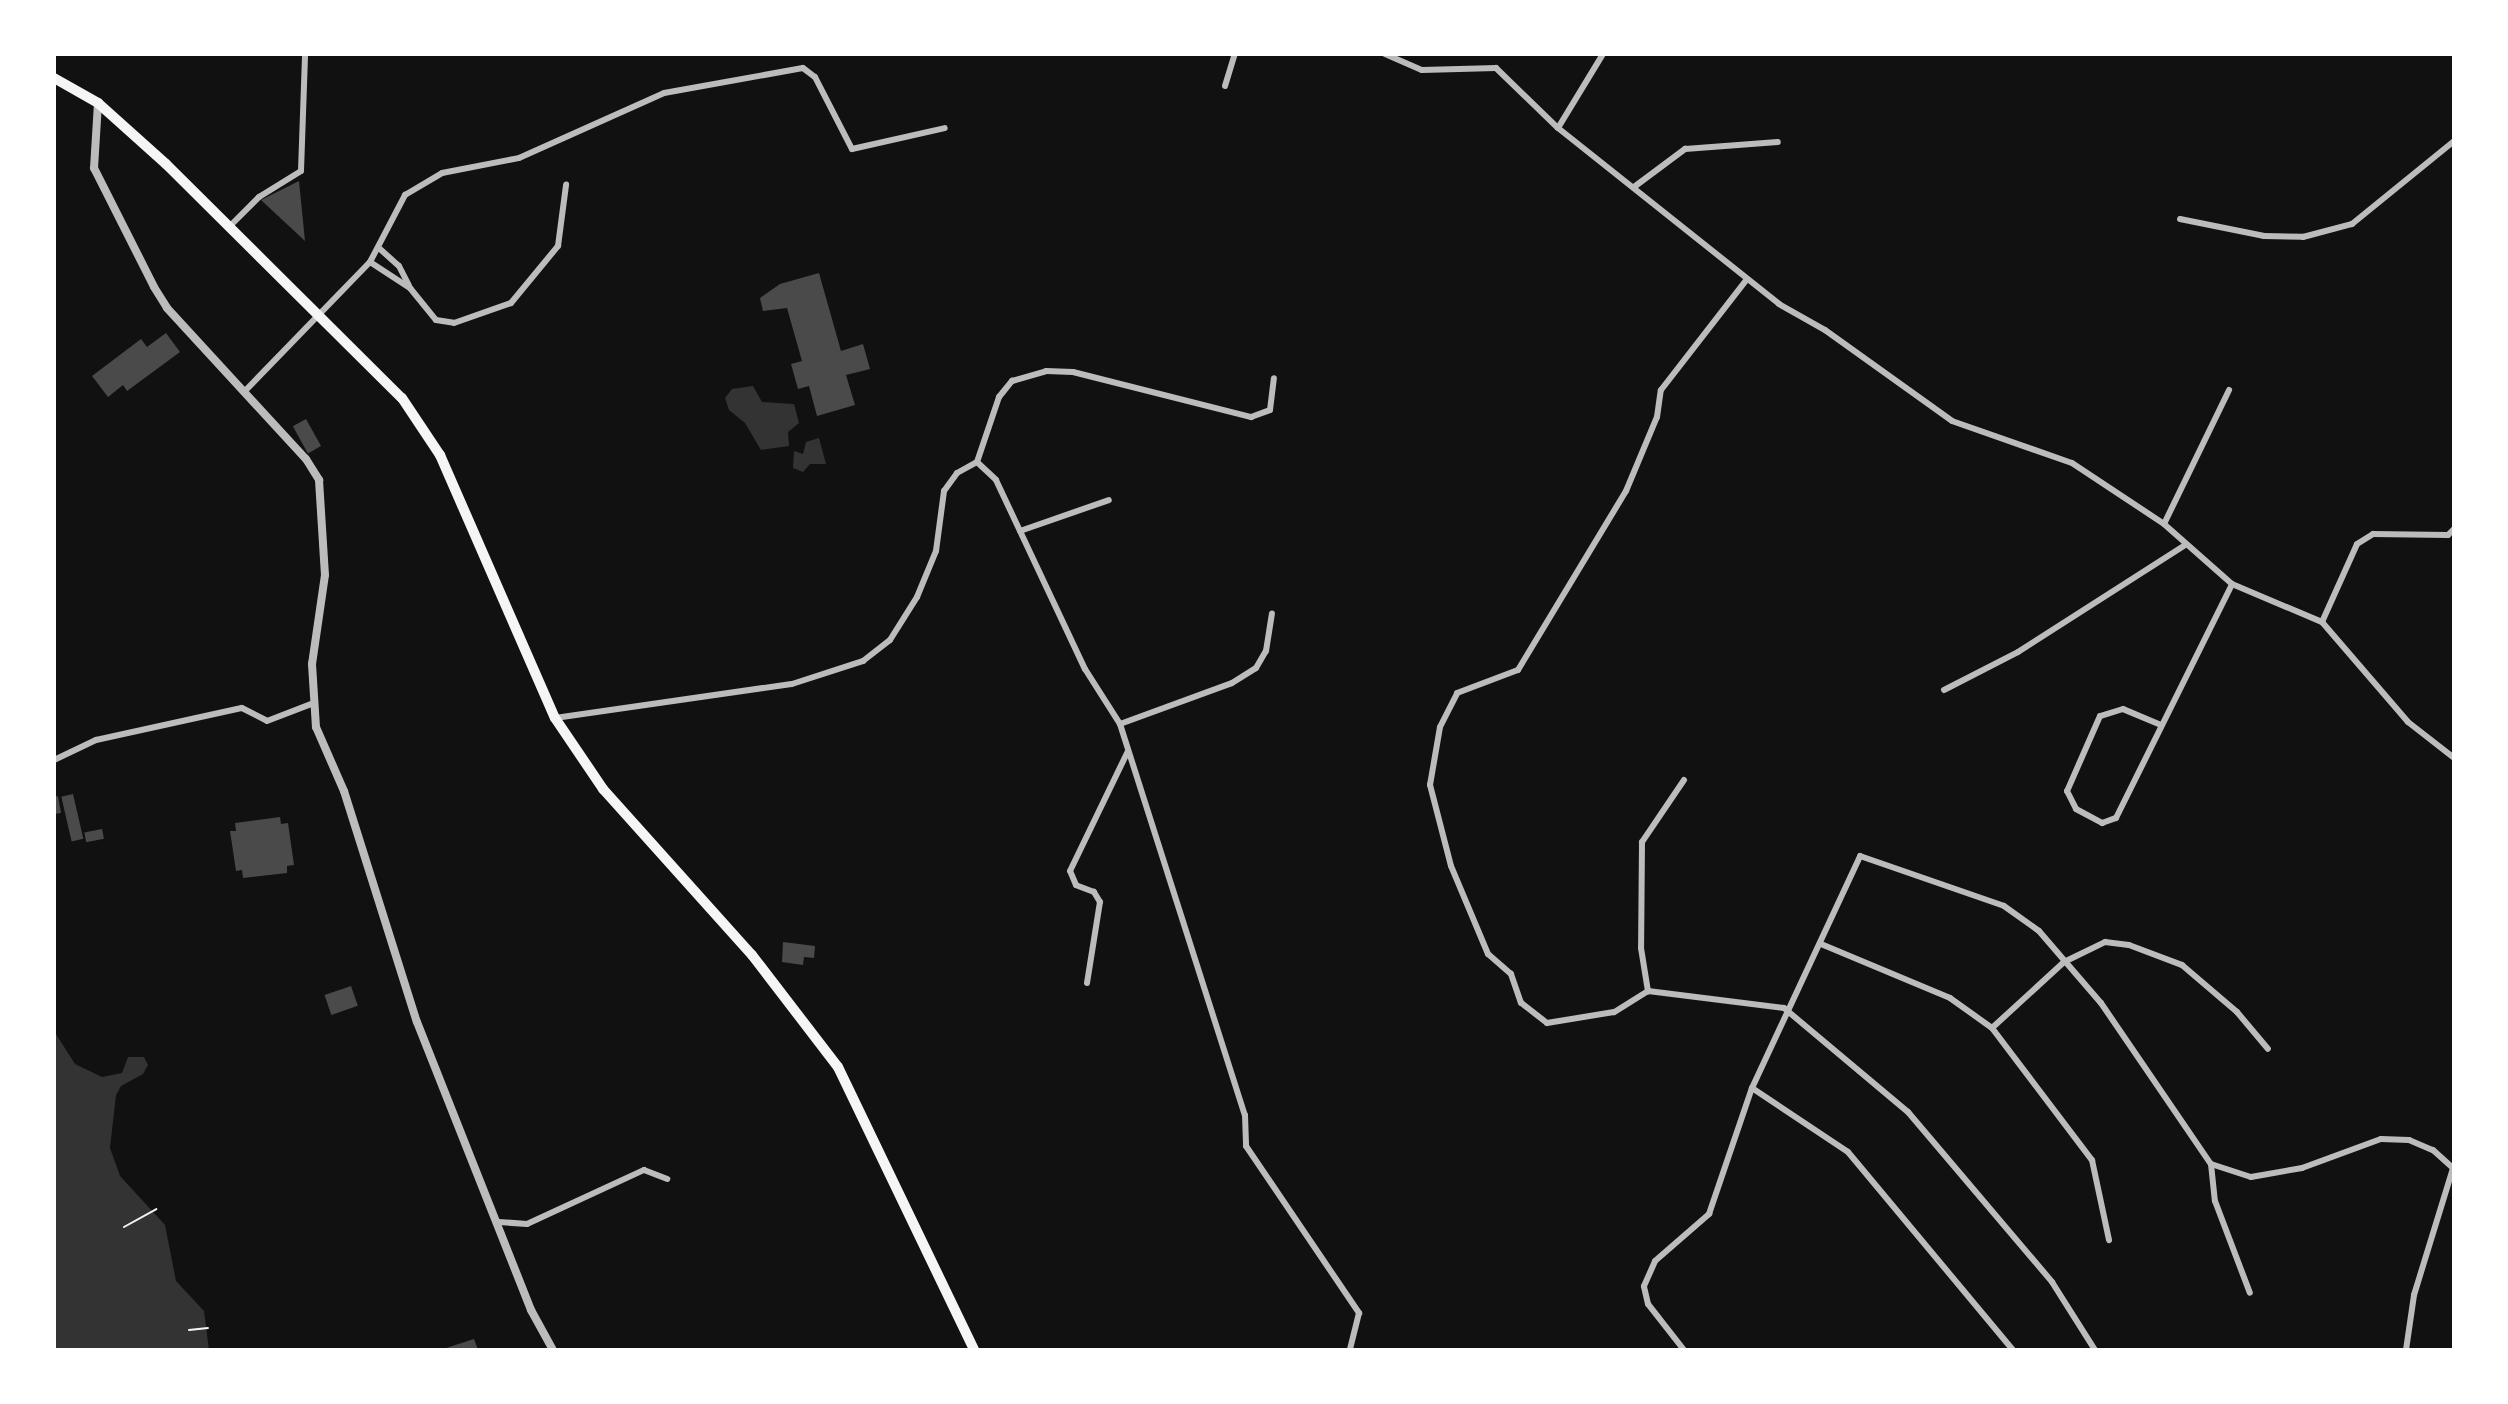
<!DOCTYPE html>
<style>
body{margin:0}
#map{position:relative;width:2508px;height:1404px;overflow:hidden;background:#111;font-family:Helvetica,sans-serif}
div>[style]{position:absolute}
[style*='--x']{left:calc(var(--x)*1px);top:calc(var(--y)*1px);width:calc(var(--w)*1px);rotate:calc(var(--a)*1deg)}
.water>*{inset:0;background:#333}
.building>*{inset:0;background:#4a4a4a;transform-origin:0 0}
.path>*{height:2px;margin:-1px;padding:0 1px;transform-origin:1px;border-radius:1px;background:#f5f5f5}
.minor>*{height:6px;margin:-3px;padding:0 3px;transform-origin:3px;border-radius:3px;background:#bcbcbc}
.tertiary>*{height:8px;margin:-4px;padding:0 4px;transform-origin:4px;border-radius:4px;background:#bcbcbc}
.primary>*{height:10px;margin:-5px;padding:0 5px;transform-origin:5px;border-radius:5px;background:#f5f5f5}
span{translate:-50% -50%;white-space:nowrap;text-align:center;line-height:1.15;-webkit-text-stroke:6px #fff;paint-order:stroke}
.frame{position:absolute;inset:0;border:56px solid #fff;pointer-events:none}
</style>
<div id="map">
<div class="water">
<div style="clip-path:polygon(753px 386px,762px 402px,794px 404px,799px 423px,788px 432px,789px 446px,761px 450px,745px 423px,729px 410px,725px 398px,732px 389px)"></div>
<div style="clip-path:polygon(819px 438px,826px 464px,810px 464px,803px 472px,793px 468px,794px 451px,803px 454px,806px 442px)"></div>
<div style="clip-path:polygon(54px 1031px,75px 1064px,102px 1077px,122px 1073px,128px 1057px,144px 1057px,148px 1065px,143px 1074px,121px 1086px,116px 1095px,110px 1148px,120px 1176px,165px 1225px,176px 1281px,204px 1311px,209px 1350px,54px 1350px)"></div>
</div>
<div class="building">
<div style="clip-path:polygon(299px 181px,305px 241px,261px 200px)"></div>
<div style="clip-path:polygon(819px 273px,841px 351px,863px 344px,870px 369px,846px 375px,855px 405px,817px 416px,809px 386px,798px 389px,791px 364px,802px 361px,787px 308px,763px 311px,760px 298px,780px 284px)"></div>
<div style="clip-path:polygon(166px 333px,180px 352px,127px 391px,123px 385px,108px 397px,92px 376px,141px 339px,147px 347px)"></div>
<div style="left:306px;top:419px;width:31px;height:15px;rotate:61deg"></div>
<div style="left:73px;top:794px;width:46px;height:12px;rotate:77deg"></div>
<div style="clip-path:polygon(58px 796px,61px 813px,54px 814px,54px 797px)"></div>
<div style="clip-path:polygon(280px 817px,281px 824px,288px 823px,294px 865px,287px 866px,287px 873px,243px 878px,242px 870px,236px 871px,230px 831px,236px 831px,235px 823px)"></div>
<div style="left:102px;top:829px;width:10px;height:18px;rotate:79deg"></div>
<div style="clip-path:polygon(783px 942px,815px 946px,814px 958px,804px 957px,803px 965px,782px 962px)"></div>
<div style="left:351px;top:986px;width:21px;height:28px;rotate:71deg"></div>
<div style="clip-path:polygon(474px 1339px,478px 1350px,443px 1350px,443px 1349px)"></div>
</div>
<div class="path">
<div style="--x:124;--y:1227;--w:37;--a:-29"></div>
<div style="--x:189;--y:1330;--w:19;--a:-6"></div>
</div>
<div class="minor">
<div style="--x:1385;--y:54;--w:40;--a:23.4"></div>
<div style="--x:1422;--y:70;--w:74;--a:-1.5"></div>
<div style="--x:1496;--y:68;--w:86;--a:44.1"></div>
<div style="--x:1558;--y:128;--w:283;--a:38.5"></div>
<div style="--x:1779;--y:304;--w:53;--a:29.5"></div>
<div style="--x:1825;--y:330;--w:156;--a:35.6"></div>
<div style="--x:1952;--y:421;--w:127;--a:19.3"></div>
<div style="--x:2072;--y:463;--w:110;--a:33.5"></div>
<div style="--x:2164;--y:524;--w:91;--a:41.4"></div>
<div style="--x:2232;--y:584;--w:98;--a:22.9"></div>
<div style="--x:2322;--y:622;--w:132;--a:49.3"></div>
<div style="--x:2408;--y:722;--w:58;--a:38"></div>
<div style="--x:1225;--y:86;--w:34;--a:-73"></div>
<div style="--x:1558;--y:128;--w:87;--a:-58.7"></div>
<div style="--x:1634;--y:187;--w:64;--a:-36.7"></div>
<div style="--x:1685;--y:149;--w:93;--a:-4.3"></div>
<div style="--x:2180;--y:219;--w:86;--a:11.4"></div>
<div style="--x:2264;--y:236;--w:39;--a:1"></div>
<div style="--x:2303;--y:237;--w:51;--a:-14.9"></div>
<div style="--x:2352;--y:224;--w:132;--a:-39.1"></div>
<div style="--x:228;--y:228;--w:44;--a:-45"></div>
<div style="--x:259;--y:197;--w:49;--a:-31.8"></div>
<div style="--x:301;--y:171;--w:117;--a:-88"></div>
<div style="--x:380;--y:249;--w:25;--a:42"></div>
<div style="--x:399;--y:266;--w:22;--a:63"></div>
<div style="--x:370;--y:262;--w:48;--a:33"></div>
<div style="--x:410;--y:288;--w:41;--a:50.9"></div>
<div style="--x:436;--y:320;--w:18;--a:9"></div>
<div style="--x:454;--y:323;--w:60;--a:-19.3"></div>
<div style="--x:511;--y:303;--w:74;--a:-50.5"></div>
<div style="--x:558;--y:246;--w:62;--a:-82.5"></div>
<div style="--x:244;--y:392;--w:181;--a:-45.9"></div>
<div style="--x:370;--y:262;--w:76;--a:-62.4"></div>
<div style="--x:405;--y:195;--w:43;--a:-30.7"></div>
<div style="--x:442;--y:173;--w:78;--a:-11"></div>
<div style="--x:519;--y:158;--w:159;--a:-24.1"></div>
<div style="--x:664;--y:93;--w:141;--a:-10.2"></div>
<div style="--x:803;--y:68;--w:15;--a:37"></div>
<div style="--x:815;--y:77;--w:81;--a:62.8"></div>
<div style="--x:852;--y:149;--w:95;--a:-12.7"></div>
<div style="--x:977;--y:462;--w:69;--a:-71.3"></div>
<div style="--x:999;--y:397;--w:21;--a:-51"></div>
<div style="--x:1012;--y:381;--w:35;--a:-16"></div>
<div style="--x:1046;--y:371;--w:27;--a:2"></div>
<div style="--x:1073;--y:372;--w:184;--a:14.2"></div>
<div style="--x:1251;--y:417;--w:20;--a:-20"></div>
<div style="--x:1270;--y:410;--w:32;--a:-83"></div>
<div style="--x:2164;--y:524;--w:149;--a:-64.1"></div>
<div style="--x:1020;--y:531;--w:94;--a:-19.2"></div>
<div style="--x:2322;--y:622;--w:85;--a:-65.8"></div>
<div style="--x:2357;--y:544;--w:19;--a:-32"></div>
<div style="--x:2373;--y:534;--w:75;--a:0.8"></div>
<div style="--x:2448;--y:535;--w:8;--a:-45"></div>
<div style="--x:1944;--y:690;--w:83;--a:-27.2"></div>
<div style="--x:2018;--y:652;--w:198;--a:-32.6"></div>
<div style="--x:555;--y:718;--w:239;--a:-8.2"></div>
<div style="--x:792;--y:684;--w:75;--a:-17.9"></div>
<div style="--x:863;--y:661;--w:34;--a:-38"></div>
<div style="--x:890;--y:640;--w:51;--a:-57.9"></div>
<div style="--x:917;--y:597;--w:50;--a:-67.6"></div>
<div style="--x:936;--y:551;--w:61;--a:-82.4"></div>
<div style="--x:944;--y:491;--w:22;--a:-54"></div>
<div style="--x:957;--y:473;--w:23;--a:-29"></div>
<div style="--x:977;--y:462;--w:26;--a:43"></div>
<div style="--x:996;--y:480;--w:209;--a:64.8"></div>
<div style="--x:1085;--y:669;--w:65;--a:57.5"></div>
<div style="--x:1120;--y:724;--w:410;--a:72.3"></div>
<div style="--x:1245;--y:1115;--w:31;--a:88"></div>
<div style="--x:1246;--y:1146;--w:202;--a:55.9"></div>
<div style="--x:1359;--y:1313;--w:38;--a:104"></div>
<div style="--x:1120;--y:724;--w:119;--a:-20.1"></div>
<div style="--x:1232;--y:683;--w:28;--a:-32"></div>
<div style="--x:1256;--y:668;--w:20;--a:-60"></div>
<div style="--x:1266;--y:651;--w:38;--a:-81"></div>
<div style="--x:2161;--y:725;--w:41;--a:-157.2"></div>
<div style="--x:2123;--y:709;--w:24;--a:163"></div>
<div style="--x:2100;--y:716;--w:82;--a:113.7"></div>
<div style="--x:2067;--y:791;--w:20;--a:63"></div>
<div style="--x:2076;--y:809;--w:30;--a:28"></div>
<div style="--x:2102;--y:823;--w:15;--a:-20"></div>
<div style="--x:2116;--y:818;--w:261;--a:-63.6"></div>
<div style="--x:54;--y:760;--w:47;--a:-25.5"></div>
<div style="--x:96;--y:740;--w:149;--a:-12.4"></div>
<div style="--x:242;--y:708;--w:28;--a:27"></div>
<div style="--x:267;--y:721;--w:47;--a:-21.1"></div>
<div style="--x:1684;--y:780;--w:75;--a:124.1"></div>
<div style="--x:1642;--y:842;--w:106;--a:90.5"></div>
<div style="--x:1641;--y:948;--w:44;--a:80.8"></div>
<div style="--x:1648;--y:991;--w:40;--a:148"></div>
<div style="--x:1614;--y:1012;--w:68;--a:170.7"></div>
<div style="--x:1547;--y:1023;--w:33;--a:-142"></div>
<div style="--x:1521;--y:1003;--w:31;--a:-109"></div>
<div style="--x:1511;--y:974;--w:30;--a:-139"></div>
<div style="--x:1488;--y:954;--w:95;--a:-112.8"></div>
<div style="--x:1451;--y:866;--w:84;--a:-104.5"></div>
<div style="--x:1430;--y:785;--w:59;--a:-80.2"></div>
<div style="--x:1440;--y:727;--w:38;--a:-63"></div>
<div style="--x:1457;--y:693;--w:65;--a:-20.7"></div>
<div style="--x:1518;--y:670;--w:209;--a:-58.9"></div>
<div style="--x:1626;--y:491;--w:80;--a:-67.3"></div>
<div style="--x:1657;--y:417;--w:27;--a:-82"></div>
<div style="--x:1661;--y:390;--w:140;--a:-52.2"></div>
<div style="--x:1821;--y:944;--w:140;--a:22.7"></div>
<div style="--x:1950;--y:998;--w:52;--a:35.5"></div>
<div style="--x:1992;--y:1028;--w:166;--a:52.9"></div>
<div style="--x:2092;--y:1160;--w:82;--a:78"></div>
<div style="--x:1087;--y:983;--w:82;--a:-80.9"></div>
<div style="--x:1100;--y:902;--w:12;--a:-121"></div>
<div style="--x:1094;--y:892;--w:19;--a:-159"></div>
<div style="--x:1076;--y:885;--w:15;--a:-113"></div>
<div style="--x:1070;--y:871;--w:133;--a:-64.2"></div>
<div style="--x:1648;--y:991;--w:137;--a:7.1"></div>
<div style="--x:1784;--y:1008;--w:162;--a:40"></div>
<div style="--x:1908;--y:1112;--w:223;--a:49.7"></div>
<div style="--x:2052;--y:1282;--w:80;--a:57.7"></div>
<div style="--x:1992;--y:1028;--w:98;--a:-42.5"></div>
<div style="--x:2064;--y:962;--w:46;--a:-26"></div>
<div style="--x:2105;--y:942;--w:24;--a:7"></div>
<div style="--x:2129;--y:945;--w:57;--a:20.7"></div>
<div style="--x:2182;--y:965;--w:72;--a:40.5"></div>
<div style="--x:2237;--y:1012;--w:48;--a:50"></div>
<div style="--x:1752;--y:1088;--w:115;--a:33.7"></div>
<div style="--x:1848;--y:1152;--w:258;--a:50.2"></div>
<div style="--x:2211;--y:1164;--w:37;--a:84"></div>
<div style="--x:2215;--y:1201;--w:98;--a:69.2"></div>
<div style="--x:499;--y:1222;--w:28;--a:4"></div>
<div style="--x:527;--y:1224;--w:129;--a:-24.8"></div>
<div style="--x:644;--y:1170;--w:25;--a:21"></div>
<div style="--x:1684;--y:1350;--w:58;--a:-128"></div>
<div style="--x:1648;--y:1304;--w:18;--a:-103"></div>
<div style="--x:1644;--y:1286;--w:27;--a:-66"></div>
<div style="--x:1655;--y:1261;--w:72;--a:-41"></div>
<div style="--x:1709;--y:1214;--w:133;--a:-71.2"></div>
<div style="--x:1752;--y:1088;--w:256;--a:-65"></div>
<div style="--x:1860;--y:856;--w:152;--a:19.1"></div>
<div style="--x:2004;--y:906;--w:43;--a:35.5"></div>
<div style="--x:2039;--y:931;--w:95;--a:49.3"></div>
<div style="--x:2101;--y:1003;--w:195;--a:55.7"></div>
<div style="--x:2211;--y:1164;--w:42;--a:18"></div>
<div style="--x:2251;--y:1177;--w:52;--a:-10"></div>
<div style="--x:2302;--y:1168;--w:84;--a:-20.2"></div>
<div style="--x:2381;--y:1139;--w:28;--a:2"></div>
<div style="--x:2409;--y:1140;--w:26;--a:23"></div>
<div style="--x:2433;--y:1150;--w:28;--a:42"></div>
<div style="--x:2406;--y:1350;--w:56;--a:-81.7"></div>
<div style="--x:2414;--y:1295;--w:133;--a:-72.9"></div>
</div>
<div class="tertiary">
<div style="--x:98;--y:103;--w:65;--a:93.5"></div>
<div style="--x:94;--y:168;--w:133;--a:63.2"></div>
<div style="--x:154;--y:287;--w:25;--a:58"></div>
<div style="--x:167;--y:308;--w:205;--a:47.4"></div>
<div style="--x:306;--y:459;--w:25;--a:58"></div>
<div style="--x:319;--y:480;--w:95;--a:86.4"></div>
<div style="--x:325;--y:575;--w:90;--a:98.3"></div>
<div style="--x:312;--y:664;--w:63;--a:86.4"></div>
<div style="--x:316;--y:727;--w:70;--a:66.4"></div>
<div style="--x:344;--y:791;--w:242;--a:72.5"></div>
<div style="--x:417;--y:1022;--w:310;--a:68.4"></div>
<div style="--x:531;--y:1310;--w:46;--a:61.2"></div>
</div>
<div class="primary">
<div style="--x:54;--y:78;--w:51;--a:29.6"></div>
<div style="--x:98;--y:103;--w:91;--a:41.9"></div>
<div style="--x:166;--y:164;--w:332;--a:44.8"></div>
<div style="--x:402;--y:398;--w:69;--a:56.3"></div>
<div style="--x:440;--y:455;--w:287;--a:66.4"></div>
<div style="--x:555;--y:718;--w:86;--a:55.9"></div>
<div style="--x:603;--y:789;--w:223;--a:48.1"></div>
<div style="--x:752;--y:955;--w:141;--a:52.5"></div>
<div style="--x:838;--y:1067;--w:314;--a:64.3"></div>
</div>
<div class="frame"></div>
</div>
